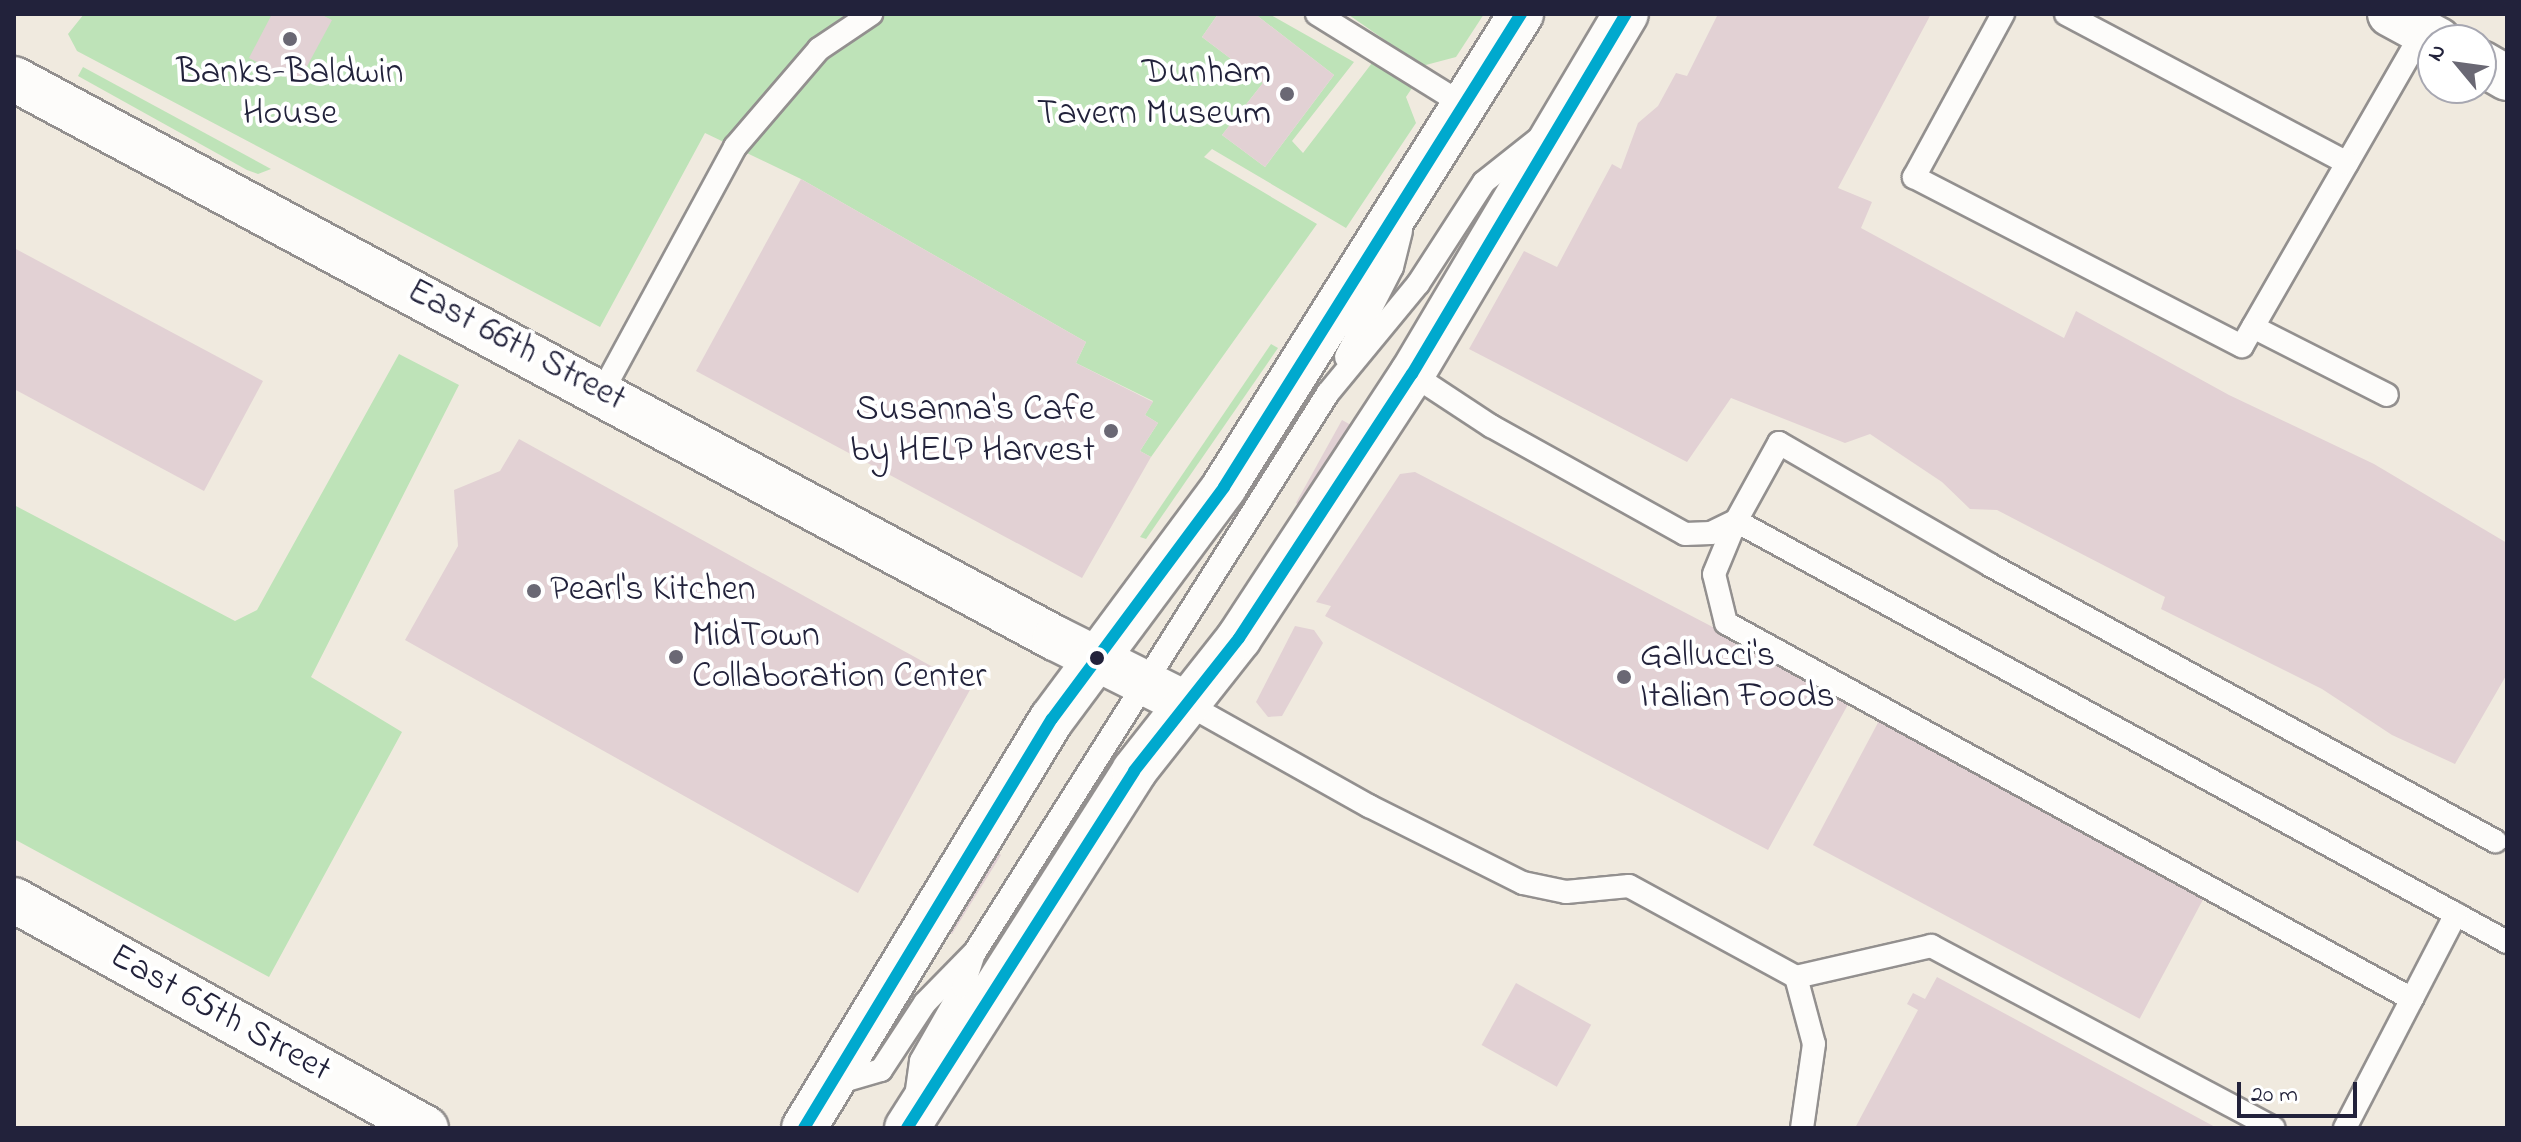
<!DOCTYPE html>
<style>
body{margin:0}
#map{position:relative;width:2521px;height:1142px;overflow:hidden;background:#f0eadf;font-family:"Indie Flower",sans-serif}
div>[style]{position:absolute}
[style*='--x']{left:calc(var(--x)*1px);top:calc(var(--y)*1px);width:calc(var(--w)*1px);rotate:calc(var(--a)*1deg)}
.green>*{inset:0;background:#bee3b8}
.building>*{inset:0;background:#e2d1d4;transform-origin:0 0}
.roads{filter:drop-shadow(2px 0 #93908f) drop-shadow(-2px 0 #93908f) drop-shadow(0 2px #93908f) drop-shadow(0 -2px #93908f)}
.lane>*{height:22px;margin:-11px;padding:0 11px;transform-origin:11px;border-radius:11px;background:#fdfcfa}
.street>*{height:44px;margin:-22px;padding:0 22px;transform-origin:22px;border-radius:22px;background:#fdfcfa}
.primary>*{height:44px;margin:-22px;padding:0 22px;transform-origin:22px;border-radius:22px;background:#fdfcfa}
.bus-1>*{height:12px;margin:-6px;padding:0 6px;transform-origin:6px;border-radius:6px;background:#00a9ce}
.dots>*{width:22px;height:22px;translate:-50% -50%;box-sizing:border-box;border:4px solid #fff;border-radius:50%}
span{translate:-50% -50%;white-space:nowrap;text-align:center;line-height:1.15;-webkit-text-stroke:8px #fff;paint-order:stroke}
.poi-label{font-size:36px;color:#22223b}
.right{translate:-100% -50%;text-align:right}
.left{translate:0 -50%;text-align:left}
.street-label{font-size:36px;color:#22223b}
.frame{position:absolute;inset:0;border:16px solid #22223b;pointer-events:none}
.north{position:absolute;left:2417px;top:24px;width:80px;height:80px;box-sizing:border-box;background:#fff;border:2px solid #a7a7b1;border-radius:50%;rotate:299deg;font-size:22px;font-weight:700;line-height:32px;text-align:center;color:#22223b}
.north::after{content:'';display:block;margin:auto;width:28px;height:36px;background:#6a6874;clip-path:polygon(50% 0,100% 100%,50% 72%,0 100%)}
.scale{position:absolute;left:2237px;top:1082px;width:120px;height:36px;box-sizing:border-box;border:4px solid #22223b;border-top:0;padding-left:10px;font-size:24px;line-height:28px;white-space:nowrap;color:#22223b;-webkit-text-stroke:6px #fff;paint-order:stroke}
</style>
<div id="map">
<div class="green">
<div style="clip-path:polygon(84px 14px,1218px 14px,1202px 37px,1263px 83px,1222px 135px,1265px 167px,1334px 75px,1255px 14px,1269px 14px,1354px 62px,1292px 141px,1303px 153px,1372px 63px,1412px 88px,1406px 97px,1416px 123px,1346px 228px,1212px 149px,1204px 157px,1317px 224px,1151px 457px,1140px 451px,1158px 423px,1145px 415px,1153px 401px,1076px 363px,1086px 342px,801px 179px,705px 133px,600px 327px,77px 51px,68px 34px)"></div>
<div style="clip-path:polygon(1484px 14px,1456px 57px,1422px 66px,1349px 15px)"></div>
<div style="clip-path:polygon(83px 67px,271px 169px,258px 174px,247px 170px,78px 76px)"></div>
<div style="clip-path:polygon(1271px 344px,1278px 348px,1146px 539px,1140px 537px)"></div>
<div style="clip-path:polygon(399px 354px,459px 385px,311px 677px,402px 732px,269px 977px,14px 839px,14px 505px,235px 621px,257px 610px)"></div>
</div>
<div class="building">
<div style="clip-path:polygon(272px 14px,320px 14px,332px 20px,298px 83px,249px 58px)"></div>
<div style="clip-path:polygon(1218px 14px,1255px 14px,1334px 75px,1265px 167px,1222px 135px,1263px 83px,1202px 37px)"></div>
<div style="clip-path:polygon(1718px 14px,1931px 14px,1838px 188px,1872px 202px,1861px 228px,2064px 338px,2076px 311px,2229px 395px,2374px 464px,2507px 543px,2507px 674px,2455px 764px,2392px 735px,2322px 689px,2161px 609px,2165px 597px,1997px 510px,1970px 509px,1942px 482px,1870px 434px,1845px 443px,1731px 398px,1687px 462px,1469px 349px,1524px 251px,1557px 267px,1612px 164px,1621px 169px,1638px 123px,1658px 106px,1676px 73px,1687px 76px)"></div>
<div style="clip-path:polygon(801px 179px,1086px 342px,1076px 363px,1153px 402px,1145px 415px,1158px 423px,1140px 451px,1151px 457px,1082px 578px,696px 371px)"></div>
<div style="clip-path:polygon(14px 248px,263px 381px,204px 491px,14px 389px)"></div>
<div style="left:1342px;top:420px;width:21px;height:95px;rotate:29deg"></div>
<div style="clip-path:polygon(519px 439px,971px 688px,858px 893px,405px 640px,458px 546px,454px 490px,500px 471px)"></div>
<div style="clip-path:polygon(1415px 472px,1851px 699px,1768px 850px,1325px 616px,1331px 606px,1316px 602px,1400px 474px)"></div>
<div style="clip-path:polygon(1295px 626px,1314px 630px,1323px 643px,1282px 716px,1268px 717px,1256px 702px)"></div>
<div style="left:1881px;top:717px;width:370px;height:145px;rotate:28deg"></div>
<div style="clip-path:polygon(991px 847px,1001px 855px,952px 934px,938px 925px)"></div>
<div style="clip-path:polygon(1937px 977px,2217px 1128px,1855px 1128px,1918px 1010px,1907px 1004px,1913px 993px,1925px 999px)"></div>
<div style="left:1516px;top:983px;width:86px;height:71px;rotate:29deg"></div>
</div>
<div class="roads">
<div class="lane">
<div style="--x:1317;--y:14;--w:173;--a:31.8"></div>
<div style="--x:2003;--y:14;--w:186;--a:118.6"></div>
<div style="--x:1914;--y:177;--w:369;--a:27.3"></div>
<div style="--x:2242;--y:346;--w:367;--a:-60.1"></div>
<div style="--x:2066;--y:14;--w:318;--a:27.9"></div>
<div style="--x:2253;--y:327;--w:150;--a:26.9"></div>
<div style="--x:1346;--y:357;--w:101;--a:-62.9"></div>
<div style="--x:1392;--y:267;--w:37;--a:-76"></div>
<div style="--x:1412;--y:374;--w:95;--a:33.4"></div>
<div style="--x:1491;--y:426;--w:222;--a:29.1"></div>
<div style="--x:1685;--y:534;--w:26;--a:-2"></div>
<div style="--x:1711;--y:533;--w:28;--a:-26"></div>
<div style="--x:602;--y:392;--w:279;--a:-61.5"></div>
<div style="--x:735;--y:147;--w:129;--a:-49.4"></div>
<div style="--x:819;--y:49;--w:63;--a:-33.9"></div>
<div style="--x:1736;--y:521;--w:878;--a:28.64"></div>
<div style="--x:1187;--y:704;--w:209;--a:29.3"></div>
<div style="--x:1369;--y:806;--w:172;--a:26.6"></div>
<div style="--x:1523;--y:883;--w:44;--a:11.8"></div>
<div style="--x:1566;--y:892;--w:63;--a:-5.4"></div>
<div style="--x:1629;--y:886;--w:190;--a:28.6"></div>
<div style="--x:1796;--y:977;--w:139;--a:-12.9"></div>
<div style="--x:1931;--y:946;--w:388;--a:28"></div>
<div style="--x:1796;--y:977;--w:69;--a:75"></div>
<div style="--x:1814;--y:1044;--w:85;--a:98.1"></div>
<div style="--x:2412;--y:999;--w:782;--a:-151.27"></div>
<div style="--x:1726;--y:623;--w:50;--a:-103.8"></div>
<div style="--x:1714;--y:574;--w:57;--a:-67.5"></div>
<div style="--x:1736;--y:521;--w:89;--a:-61.1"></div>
<div style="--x:1779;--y:443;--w:244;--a:30"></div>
<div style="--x:1990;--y:565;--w:576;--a:28.66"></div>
<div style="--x:833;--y:1084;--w:50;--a:-16.3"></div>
<div style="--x:881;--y:1070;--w:80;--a:-56.7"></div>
<div style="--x:925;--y:1003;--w:71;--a:-45.6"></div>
<div style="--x:975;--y:952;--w:661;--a:-57.73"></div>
<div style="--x:1328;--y:393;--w:141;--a:-50.5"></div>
<div style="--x:1418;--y:284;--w:121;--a:-57.1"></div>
<div style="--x:1484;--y:182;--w:68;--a:-38.4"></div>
<div style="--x:916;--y:1097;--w:36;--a:-82"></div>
<div style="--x:921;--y:1061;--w:85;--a:-60.4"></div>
<div style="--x:963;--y:987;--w:32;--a:-72"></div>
<div style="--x:2345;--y:1128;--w:241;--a:-62.6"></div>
</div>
<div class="street">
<div style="--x:2390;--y:14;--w:55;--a:28.4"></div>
<div style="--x:2481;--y:63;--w:30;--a:30"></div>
<div style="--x:14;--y:79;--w:1182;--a:28.24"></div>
<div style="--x:1055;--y:638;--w:148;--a:26.6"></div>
<div style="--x:14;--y:900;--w:471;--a:29"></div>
</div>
<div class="primary">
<div style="--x:804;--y:1128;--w:478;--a:-58.8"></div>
<div style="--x:1052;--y:719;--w:289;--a:-53.4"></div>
<div style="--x:1224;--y:487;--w:559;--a:-57.88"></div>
<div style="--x:907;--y:1128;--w:423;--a:-57.5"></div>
<div style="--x:1134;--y:771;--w:169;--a:-51.7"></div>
<div style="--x:1239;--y:638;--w:316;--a:-56.8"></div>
<div style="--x:1412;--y:374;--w:419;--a:-59.3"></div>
</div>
</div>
<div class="bus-1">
<div style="--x:804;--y:1128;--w:478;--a:-58.8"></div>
<div style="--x:1052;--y:719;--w:289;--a:-53.4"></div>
<div style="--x:1224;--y:487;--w:559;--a:-57.88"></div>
<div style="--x:907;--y:1128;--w:423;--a:-57.5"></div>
<div style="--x:1134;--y:771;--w:169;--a:-51.7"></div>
<div style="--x:1239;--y:638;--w:316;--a:-56.8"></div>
<div style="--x:1412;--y:374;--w:419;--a:-59.3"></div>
</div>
<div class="dots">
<div style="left:290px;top:39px;background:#6a6874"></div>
<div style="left:1287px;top:94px;background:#6a6874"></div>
<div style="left:1111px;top:431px;background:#6a6874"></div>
<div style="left:534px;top:591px;background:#6a6874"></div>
<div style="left:676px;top:657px;background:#6a6874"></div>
<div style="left:1097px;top:658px;background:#22223b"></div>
<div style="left:1624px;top:677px;background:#6a6874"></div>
</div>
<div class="poi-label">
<span style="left:290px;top:94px">Banks-Baldwin<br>House</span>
<span class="right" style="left:1271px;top:94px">Dunham<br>Tavern Museum</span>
<span class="right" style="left:1095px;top:431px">Susanna's Cafe<br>by HELP Harvest</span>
<span class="left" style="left:550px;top:591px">Pearl's Kitchen</span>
<span class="left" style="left:692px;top:657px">MidTown<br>Collaboration Center</span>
<span class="left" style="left:1640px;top:677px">Gallucci's<br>Italian Foods</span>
</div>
<div class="street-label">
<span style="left:516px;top:346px;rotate:28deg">East 66th Street</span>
<span style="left:220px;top:1014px;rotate:29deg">East 65th Street</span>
</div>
<div class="frame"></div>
<div class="north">N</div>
<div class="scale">20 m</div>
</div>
